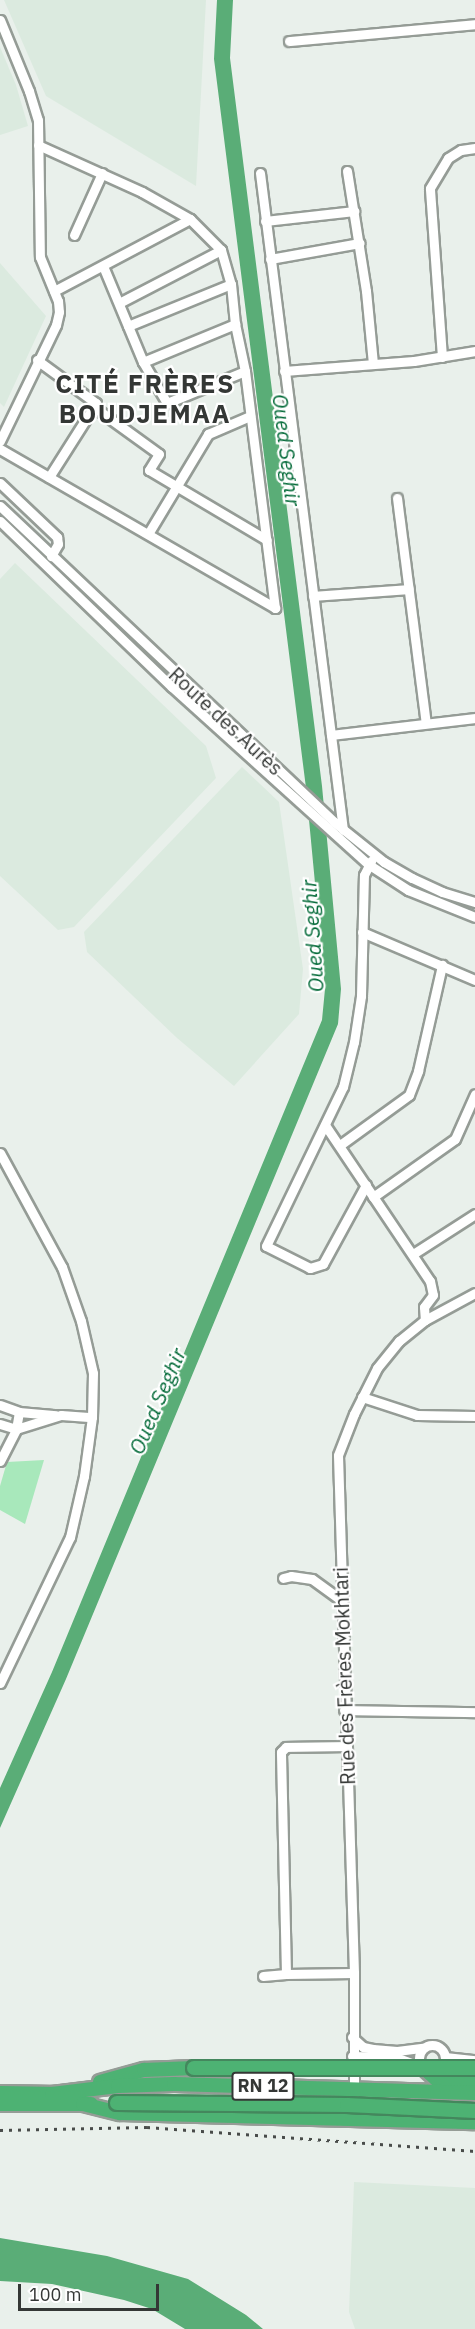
<!DOCTYPE html>
<meta charset="utf-8">
<style>
body{margin:0}
#map{position:relative;width:475px;height:2329px;overflow:hidden;background:#e9f0eb;font-family:"IBM Plex Sans",sans-serif}
div>[style]{position:absolute}
[style*='--x']{left:calc(var(--x)*1px);top:calc(var(--y)*1px);width:calc(var(--w)*1px);rotate:calc(var(--a)*1deg)}
.built>*{inset:0;background:#dbeadf}
.green>*{inset:0;background:#a8e8bb}
.water>*{inset:0;background:#5aad77}
.roads{filter:drop-shadow(2px 0 #959c96) drop-shadow(-2px 0 #959c96) drop-shadow(0 2px #959c96) drop-shadow(0 -2px #959c96)}
.minor>*{height:9px;margin:-4.5px;padding:0 4.5px;transform-origin:4.5px;border-radius:4.5px;background:#fff}
.minor>.ring{margin:-4.5px;padding:0;box-sizing:content-box;background:none;border:9px solid #fff;border-radius:50%}
.highway>*{height:14px;margin:-7px;padding:0 7px;transform-origin:7px;border-radius:7px;background:#4db273}
.rail>*{height:3px;margin-top:-1.5px;transform-origin:0;background:repeating-linear-gradient(90deg,#494c4a 0 3px,transparent 0 9px)}
.bridges{filter:drop-shadow(2px 0 #44875d) drop-shadow(-2px 0 #44875d) drop-shadow(0 2px #44875d) drop-shadow(0 -2px #44875d)}
.highway-bridge>*{height:14px;margin:-7px;padding:0 7px;transform-origin:7px;border-radius:7px;background:#4db273}
span{translate:-50% -50%;white-space:nowrap;text-align:center;line-height:1.15;-webkit-text-stroke:4.5px #fff;paint-order:stroke}
.shield-label span{padding:2px 4px;background:#fff;border:2px solid;border-radius:4px;-webkit-text-stroke-width:0}
.shield-label{font-size:18px;color:#343735;font-weight:700}
.street-label{font-size:20px;color:#343735}
.water-label{font-size:21px;color:#036a38;font-style:italic}
.district-label{font-size:26px;color:#343735;font-weight:700;letter-spacing:1.5px}
.scale{position:absolute;left:18px;top:2284px;width:141px;height:27px;box-sizing:border-box;border:3px solid #343735;border-top:0;padding-left:8px;font-size:18px;line-height:21px;white-space:nowrap;color:#343735;-webkit-text-stroke:4px #fff;paint-order:stroke}
</style>
<div id="map">
<div class="built">
<div style="clip-path:polygon(4px 0,206px 0,196px 186px,46px 96px)"></div>
<div style="clip-path:polygon(0 47px,16px 85px,28px 126px,0 135px)"></div>
<div style="clip-path:polygon(0 263px,46px 316px,4px 407px,0 403px)"></div>
<div style="clip-path:polygon(15px 563px,206px 746px,216px 778px,74px 927px,58px 930px,0 876px,0 579px)"></div>
<div style="clip-path:polygon(242px 767px,279px 802px,303px 969px,299px 1014px,234px 1086px,177px 1038px,87px 952px,84px 932px)"></div>
<div style="clip-path:polygon(354px 2182px,475px 2188px,475px 2329px,355px 2329px,349px 2312px)"></div>
</div>
<div class="green">
<div style="clip-path:polygon(44px 1460px,25px 1524px,0 1510px,0 1486px,7px 1462px)"></div>
</div>
<div class="water">
<div style="clip-path:polygon(217px 0,233px 0,230px 58px,322px 786px,341px 989px,338px 1024px,66px 1679px,0 1828px,0 1788px,52px 1672px,322px 1020px,325px 989px,306px 788px,214px 59px)"></div>
<div style="clip-path:polygon(0 2238px,107px 2256px,188px 2279px,246px 2315px,263px 2329px,185px 2329px,152px 2309px,124px 2300px,52px 2284px,0 2281px)"></div>
</div>
<div class="roads">
<div class="minor">
<div style="--x:0;--y:20;--w:77;--a:67.8"></div>
<div style="--x:29;--y:91;--w:30;--a:73"></div>
<div style="--x:38;--y:120;--w:137;--a:89.2"></div>
<div style="--x:40;--y:257;--w:48;--a:67.8"></div>
<div style="--x:58;--y:301;--w:11;--a:85"></div>
<div style="--x:59;--y:312;--w:13;--a:103"></div>
<div style="--x:56;--y:325;--w:129;--a:115.8"></div>
<div style="--x:289;--y:41;--w:187;--a:-5.2"></div>
<div style="--x:38;--y:145;--w:114;--a:24.3"></div>
<div style="--x:142;--y:192;--w:55;--a:29.4"></div>
<div style="--x:190;--y:219;--w:44;--a:45"></div>
<div style="--x:221;--y:250;--w:35;--a:74"></div>
<div style="--x:231;--y:284;--w:40;--a:84.3"></div>
<div style="--x:235;--y:324;--w:48;--a:78"></div>
<div style="--x:245;--y:371;--w:239;--a:82.8"></div>
<div style="--x:347;--y:171;--w:121;--a:81"></div>
<div style="--x:366;--y:291;--w:73;--a:84.5"></div>
<div style="--x:260;--y:173;--w:662;--a:82.8"></div>
<div style="--x:265;--y:221;--w:90;--a:-6.4"></div>
<div style="--x:74;--y:235;--w:68;--a:-65.7"></div>
<div style="--x:270;--y:259;--w:91;--a:-10.1"></div>
<div style="--x:103;--y:266;--w:104;--a:67.4"></div>
<div style="--x:143;--y:362;--w:48;--a:59.7"></div>
<div style="--x:167;--y:403;--w:84;--a:-22.3"></div>
<div style="--x:54;--y:291;--w:154;--a:-27.9"></div>
<div style="--x:119;--y:303;--w:115;--a:-27.5"></div>
<div style="--x:128;--y:326;--w:111;--a:-22.2"></div>
<div style="--x:442;--y:357;--w:169;--a:-94.1"></div>
<div style="--x:430;--y:188;--w:35;--a:-59"></div>
<div style="--x:448;--y:158;--w:15;--a:-32"></div>
<div style="--x:461;--y:150;--w:14;--a:-8"></div>
<div style="--x:37;--y:360;--w:73;--a:36.1"></div>
<div style="--x:96;--y:403;--w:88;--a:122.4"></div>
<div style="--x:143;--y:362;--w:100;--a:-22.4"></div>
<div style="--x:284;--y:371;--w:130;--a:-4.4"></div>
<div style="--x:414;--y:361;--w:62;--a:-9.3"></div>
<div style="--x:94;--y:407;--w:80;--a:35.9"></div>
<div style="--x:159;--y:454;--w:19;--a:122"></div>
<div style="--x:149;--y:470;--w:137;--a:30.7"></div>
<div style="--x:0;--y:449;--w:318;--a:30"></div>
<div style="--x:0;--y:483;--w:79;--a:43.5"></div>
<div style="--x:57;--y:537;--w:7;--a:82"></div>
<div style="--x:58;--y:544;--w:14;--a:120"></div>
<div style="--x:397;--y:498;--w:227;--a:82.7"></div>
<div style="--x:0;--y:506;--w:460;--a:43.4"></div>
<div style="--x:334;--y:822;--w:64;--a:38.7"></div>
<div style="--x:384;--y:862;--w:32;--a:30"></div>
<div style="--x:412;--y:878;--w:33;--a:25"></div>
<div style="--x:442;--y:892;--w:34;--a:17"></div>
<div style="--x:0;--y:521;--w:239;--a:44"></div>
<div style="--x:172;--y:687;--w:264;--a:42.1"></div>
<div style="--x:368;--y:864;--w:48;--a:33"></div>
<div style="--x:408;--y:890;--w:72;--a:21.9"></div>
<div style="--x:148;--y:534;--w:117;--a:-59"></div>
<div style="--x:208;--y:434;--w:46;--a:-23.2"></div>
<div style="--x:313;--y:596;--w:96;--a:-4.2"></div>
<div style="--x:331;--y:735;--w:145;--a:-6.7"></div>
<div style="--x:362;--y:932;--w:123;--a:23"></div>
<div style="--x:325;--y:1125;--w:188;--a:56.1"></div>
<div style="--x:430;--y:1281;--w:14;--a:78"></div>
<div style="--x:433;--y:1295;--w:15;--a:127"></div>
<div style="--x:424;--y:1307;--w:13;--a:86"></div>
<div style="--x:340;--y:1145;--w:85;--a:-35.9"></div>
<div style="--x:409;--y:1095;--w:26;--a:-69"></div>
<div style="--x:418;--y:1071;--w:109;--a:-77.2"></div>
<div style="--x:0;--y:1153;--w:130;--a:61.5"></div>
<div style="--x:62;--y:1267;--w:57;--a:70.6"></div>
<div style="--x:81;--y:1321;--w:53;--a:77"></div>
<div style="--x:93;--y:1373;--w:44;--a:91.3"></div>
<div style="--x:92;--y:1417;--w:60;--a:97.7"></div>
<div style="--x:84;--y:1476;--w:63;--a:102.9"></div>
<div style="--x:70;--y:1537;--w:162;--a:115.6"></div>
<div style="--x:366;--y:1185;--w:90;--a:118.6"></div>
<div style="--x:323;--y:1264;--w:14;--a:163"></div>
<div style="--x:310;--y:1268;--w:49;--a:-153.4"></div>
<div style="--x:266;--y:1246;--w:177;--a:-64.2"></div>
<div style="--x:343;--y:1087;--w:46;--a:-76.3"></div>
<div style="--x:354;--y:1042;--w:47;--a:-81.3"></div>
<div style="--x:361;--y:996;--w:121;--a:-88.6"></div>
<div style="--x:364;--y:875;--w:16;--a:-63"></div>
<div style="--x:373;--y:1197;--w:100;--a:-35.3"></div>
<div style="--x:455;--y:1139;--w:49;--a:-66"></div>
<div style="--x:413;--y:1254;--w:74;--a:-32.8"></div>
<div style="--x:362;--y:1397;--w:58;--a:18.1"></div>
<div style="--x:417;--y:1415;--w:58;--a:1"></div>
<div style="--x:0;--y:1405;--w:20;--a:20"></div>
<div style="--x:19;--y:1412;--w:37;--a:5"></div>
<div style="--x:0;--y:1424;--w:17;--a:17"></div>
<div style="--x:16;--y:1429;--w:47;--a:-17.3"></div>
<div style="--x:61;--y:1415;--w:31;--a:4"></div>
<div style="--x:0;--y:1461;--w:36;--a:-63"></div>
<div style="--x:16;--y:1429;--w:17;--a:-80"></div>
<div style="--x:283;--y:1578;--w:8;--a:-14"></div>
<div style="--x:291;--y:1576;--w:21;--a:8"></div>
<div style="--x:312;--y:1579;--w:37;--a:36"></div>
<div style="--x:344;--y:1710;--w:131;--a:0.9"></div>
<div style="--x:286;--y:1974;--w:68;--a:-0.8"></div>
<div style="--x:263;--y:1976;--w:23;--a:-5"></div>
<div style="--x:286;--y:1974;--w:222;--a:-91.3"></div>
<div style="--x:281;--y:1752;--w:7;--a:-45"></div>
<div style="--x:286;--y:1747;--w:59;--a:-1"></div>
<div style="--x:352;--y:2037;--w:15;--a:42"></div>
<div style="--x:363;--y:2047;--w:10;--a:11"></div>
<div style="--x:373;--y:2049;--w:24;--a:5"></div>
<div style="--x:397;--y:2051;--w:26;--a:-7"></div>
<div class="ring" style="left:419px;top:2045px;width:17px;height:17px"></div>
<div style="--x:352;--y:2056;--w:43;--a:1.3"></div>
<div style="--x:395;--y:2057;--w:27;--a:20"></div>
<div style="--x:445;--y:2057;--w:30;--a:6"></div>
<div style="--x:354;--y:2109;--w:136;--a:-90"></div>
<div style="--x:354;--y:1973;--w:518;--a:-91.77"></div>
<div style="--x:338;--y:1455;--w:44;--a:-68.7"></div>
<div style="--x:354;--y:1414;--w:51;--a:-63.4"></div>
<div style="--x:377;--y:1368;--w:35;--a:-51"></div>
<div style="--x:399;--y:1341;--w:33;--a:-39"></div>
<div style="--x:425;--y:1320;--w:57;--a:-28.4"></div>
</div>
<div class="highway">
<div style="--x:425;--y:2069;--w:15;--a:42"></div>
<div style="--x:436;--y:2079;--w:39;--a:1"></div>
<div style="--x:100;--y:2082;--w:46;--a:-15.3"></div>
<div style="--x:144;--y:2070;--w:50;--a:-2.3"></div>
<div style="--x:0;--y:2093;--w:58;--a:1"></div>
<div style="--x:52;--y:2094;--w:66;--a:-6.9"></div>
<div style="--x:118;--y:2086;--w:56;--a:-2"></div>
<div style="--x:174;--y:2084;--w:301;--a:1.7"></div>
<div style="--x:0;--y:2104;--w:91;--a:0"></div>
<div style="--x:83;--y:2104;--w:38;--a:14"></div>
<div style="--x:120;--y:2113;--w:355;--a:1.5"></div>
</div>
</div>
<div class="rail">
<div style="--x:0;--y:2130;--w:147;--a:-1.2"></div>
<div style="--x:147;--y:2127;--w:329;--a:4.2"></div>
</div>
<div class="bridges">
<div class="highway-bridge">
<div style="--x:194;--y:2068;--w:281;--a:0"></div>
<div style="--x:117;--y:2103;--w:230;--a:0.5"></div>
<div style="--x:347;--y:2105;--w:128;--a:2.7"></div>
</div>
</div>
<div class="shield-label">
<span style="left:263px;top:2086px">RN 12</span>
</div>
<div class="street-label">
<span style="left:226px;top:721px;rotate:43deg">Route des Aurès</span>
<span style="left:344px;top:1676px;rotate:-92deg">Rue des Frères Mokhtari</span>
</div>
<div class="water-label">
<span style="left:287px;top:450px;rotate:83deg">Oued Seghir</span>
<span style="left:312px;top:936px;rotate:-94deg">Oued Seghir</span>
<span style="left:157px;top:1401px;rotate:-67deg">Oued Seghir</span>
</div>
<div class="district-label">
<span style="left:145px;top:399px">CITÉ FRÈRES<br>BOUDJEMAA</span>
</div>
<div class="scale">100 m</div>
</div>
